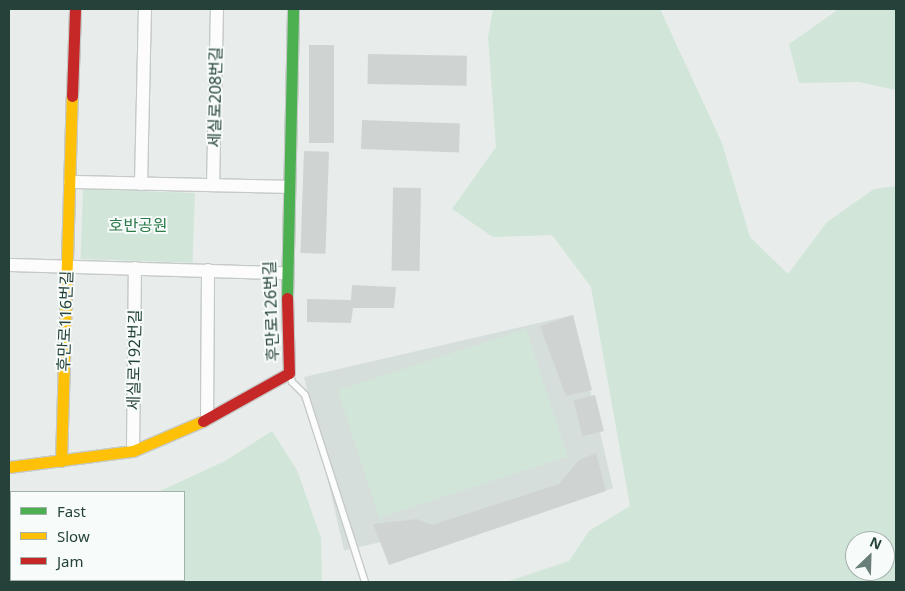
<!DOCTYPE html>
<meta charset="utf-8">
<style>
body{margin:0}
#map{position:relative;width:905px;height:591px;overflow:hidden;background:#e8edeb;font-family:"Noto Sans","Noto Sans KR",sans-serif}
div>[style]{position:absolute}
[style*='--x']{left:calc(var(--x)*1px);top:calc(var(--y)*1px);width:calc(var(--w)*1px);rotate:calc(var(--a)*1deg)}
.built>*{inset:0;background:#d6dedb;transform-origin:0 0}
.green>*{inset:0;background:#d1e6d8;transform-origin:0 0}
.building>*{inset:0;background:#cfd4d2;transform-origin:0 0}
.roads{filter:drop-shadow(1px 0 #c5cac8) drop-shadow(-1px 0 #c5cac8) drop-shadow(0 1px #c5cac8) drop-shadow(0 -1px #c5cac8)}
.lane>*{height:6px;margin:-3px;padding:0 3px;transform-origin:3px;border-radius:3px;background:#fcfcfc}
.street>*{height:12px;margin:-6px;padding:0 6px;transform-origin:6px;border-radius:6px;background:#fcfcfc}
.fast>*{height:11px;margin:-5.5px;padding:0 5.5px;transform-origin:5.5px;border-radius:5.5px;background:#4caf50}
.slow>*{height:11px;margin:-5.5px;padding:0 5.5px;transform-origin:5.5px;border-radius:5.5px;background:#ffc107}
.jam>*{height:11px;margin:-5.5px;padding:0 5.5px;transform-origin:5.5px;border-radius:5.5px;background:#c62828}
span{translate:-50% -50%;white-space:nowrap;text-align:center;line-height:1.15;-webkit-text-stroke:4px #f7fbf9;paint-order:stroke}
.street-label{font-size:16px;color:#24423a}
.park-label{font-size:16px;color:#2d7a4b}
.frame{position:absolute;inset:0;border:10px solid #24423a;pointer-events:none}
.legend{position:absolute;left:10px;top:491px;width:175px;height:90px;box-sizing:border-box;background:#f7fbf9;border:1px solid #a3b1ad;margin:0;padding:6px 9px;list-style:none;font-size:15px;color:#24423a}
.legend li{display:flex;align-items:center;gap:10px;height:25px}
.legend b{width:25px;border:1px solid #a3b1ad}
.north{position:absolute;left:845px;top:531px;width:50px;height:50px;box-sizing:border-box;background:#f7fbf9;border:1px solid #a3b1ad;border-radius:50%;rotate:24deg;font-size:14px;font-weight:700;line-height:20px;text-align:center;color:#24423a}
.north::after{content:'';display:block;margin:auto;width:18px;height:22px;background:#697e78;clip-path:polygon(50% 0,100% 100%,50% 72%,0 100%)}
</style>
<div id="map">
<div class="built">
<div style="left:573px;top:315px;width:178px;height:276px;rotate:77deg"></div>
</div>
<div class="green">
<div style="clip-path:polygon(evenodd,493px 9px,660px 9px,722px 143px,750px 237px,788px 274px,827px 222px,874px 189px,896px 186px,896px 582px,506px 582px,569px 561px,589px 531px,630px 506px,591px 287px,552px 235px,493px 237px,452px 209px,496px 147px,488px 37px,493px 9px,855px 541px,885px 541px,885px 571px,855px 571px,855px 541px)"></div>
<div style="clip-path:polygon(839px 9px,896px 9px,896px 90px,859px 82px,799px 83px,789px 44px)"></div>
<div style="left:83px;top:189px;width:112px;height:70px;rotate:2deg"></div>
<div style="left:526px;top:329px;width:134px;height:198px;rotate:72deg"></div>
<div style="clip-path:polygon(272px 431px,297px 470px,321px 538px,322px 582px,41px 582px,41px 580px,184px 580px,184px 492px,158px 492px,225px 461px)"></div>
<div style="clip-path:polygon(11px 506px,11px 580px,28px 582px,9px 582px)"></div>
</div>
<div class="building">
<div style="left:309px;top:45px;width:25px;height:98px"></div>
<div style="left:368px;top:54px;width:99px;height:30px;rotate:1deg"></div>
<div style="left:362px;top:120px;width:98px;height:29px;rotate:2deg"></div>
<div style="left:304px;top:151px;width:25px;height:102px;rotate:2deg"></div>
<div style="left:421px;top:188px;width:83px;height:28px;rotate:91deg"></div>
<div style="clip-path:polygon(352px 285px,396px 287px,394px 308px,353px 308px,351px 323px,307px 322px,307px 299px,351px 300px)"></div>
<div style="clip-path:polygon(573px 315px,592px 390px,566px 396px,540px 326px)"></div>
<div style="left:595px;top:395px;width:37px;height:22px;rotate:76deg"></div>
<div style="clip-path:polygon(596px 453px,606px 491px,389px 565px,373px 524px,417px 519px,432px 525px,559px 484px,579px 460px)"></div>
</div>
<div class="roads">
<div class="lane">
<div style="--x:290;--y:374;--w:8;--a:76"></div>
<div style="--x:292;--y:382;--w:18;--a:45"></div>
<div style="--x:305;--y:395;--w:196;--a:72.2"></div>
</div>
<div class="street">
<div style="--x:70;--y:182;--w:217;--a:1.3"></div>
<div style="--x:141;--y:184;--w:175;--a:-88.7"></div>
<div style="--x:213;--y:185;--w:176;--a:-88.7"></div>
<div style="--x:9;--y:265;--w:277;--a:1.7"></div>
<div style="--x:207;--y:419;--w:149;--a:-89.6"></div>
<div style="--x:133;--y:451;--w:183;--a:-89.4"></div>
</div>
<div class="fast">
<div style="--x:287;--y:298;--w:289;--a:-88.8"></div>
</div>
<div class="slow">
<div style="--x:61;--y:461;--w:365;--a:-88.3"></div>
<div style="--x:9;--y:467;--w:125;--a:-7.4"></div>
<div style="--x:133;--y:451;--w:76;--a:-23.2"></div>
</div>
<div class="jam">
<div style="--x:72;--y:96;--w:87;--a:-88"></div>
<div style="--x:203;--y:421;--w:98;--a:-29.2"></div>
<div style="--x:289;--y:373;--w:75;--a:-91.5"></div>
</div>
</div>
<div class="street-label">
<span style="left:215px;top:97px;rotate:-89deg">세실로208번길</span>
<span style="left:271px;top:311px;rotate:-92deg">후만로126번길</span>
<span style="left:65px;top:321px;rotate:-88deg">후만로116번길</span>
<span style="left:134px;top:360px;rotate:-89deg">세실로192번길</span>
</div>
<div class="park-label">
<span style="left:138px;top:225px">호반공원</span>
</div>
<div class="frame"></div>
<ul class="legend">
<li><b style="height:6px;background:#4caf50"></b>Fast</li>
<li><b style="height:6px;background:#ffc107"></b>Slow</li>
<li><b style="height:6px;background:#c62828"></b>Jam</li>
</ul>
<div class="north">N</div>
</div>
